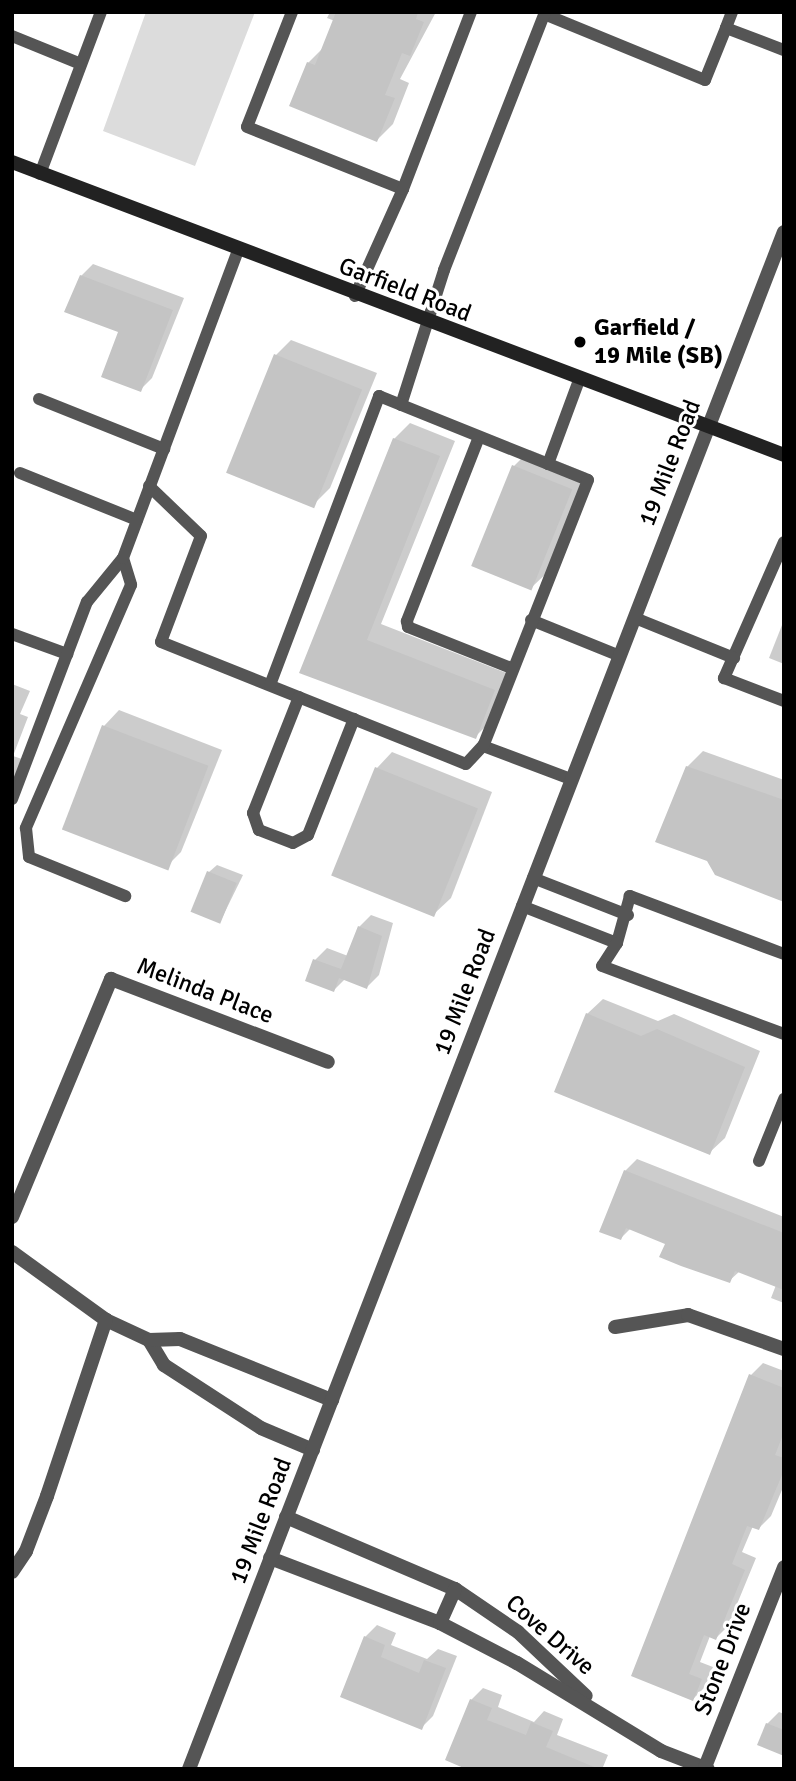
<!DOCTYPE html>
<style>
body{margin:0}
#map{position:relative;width:796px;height:1781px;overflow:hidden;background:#fff;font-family:Signika,sans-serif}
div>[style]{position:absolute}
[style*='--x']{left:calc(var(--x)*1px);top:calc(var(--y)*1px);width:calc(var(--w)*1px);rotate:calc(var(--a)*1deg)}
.green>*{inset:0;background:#dcdcdc}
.shadow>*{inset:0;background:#0003}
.building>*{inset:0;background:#c4c4c4;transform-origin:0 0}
.service>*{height:12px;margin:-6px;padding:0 6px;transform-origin:6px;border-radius:6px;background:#555}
.minor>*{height:14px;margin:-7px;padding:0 7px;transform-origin:7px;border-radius:7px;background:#555}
.tertiary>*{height:14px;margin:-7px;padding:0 7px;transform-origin:7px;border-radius:7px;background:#555}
.secondary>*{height:14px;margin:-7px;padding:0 7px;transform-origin:7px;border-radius:7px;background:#222}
.dots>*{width:19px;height:19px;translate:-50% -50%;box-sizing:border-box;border:4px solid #fff;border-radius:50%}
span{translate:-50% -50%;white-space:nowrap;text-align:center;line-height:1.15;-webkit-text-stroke:6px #fff;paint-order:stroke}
.street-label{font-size:24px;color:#000}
.poi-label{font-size:24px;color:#000;font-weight:700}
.left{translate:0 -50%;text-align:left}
.frame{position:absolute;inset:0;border:14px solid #000;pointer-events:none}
</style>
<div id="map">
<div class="green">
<div style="clip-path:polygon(146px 12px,255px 12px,195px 166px,103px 131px)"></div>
</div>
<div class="shadow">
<div style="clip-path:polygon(330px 12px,436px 12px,400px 79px,409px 83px,393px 124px,377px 140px,308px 63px,324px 47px,335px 21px,327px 18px)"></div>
<div style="clip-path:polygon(93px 264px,184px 298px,152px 378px,140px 390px,121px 331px,81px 276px)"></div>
<div style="clip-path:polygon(291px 340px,377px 373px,330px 488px,314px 504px,276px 355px)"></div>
<div style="clip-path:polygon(410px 423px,455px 441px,381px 624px,509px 674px,491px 721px,475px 737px,301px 672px,394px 439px)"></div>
<div style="clip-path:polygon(530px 450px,587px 473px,549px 571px,533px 586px,514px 466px)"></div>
<div style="clip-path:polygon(784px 620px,784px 664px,769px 658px)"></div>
<div style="clip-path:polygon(12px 684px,30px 691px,20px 714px,28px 717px,13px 756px,22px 759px,12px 784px)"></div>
<div style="clip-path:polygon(119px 710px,222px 750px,181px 852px,165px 868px,104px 726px)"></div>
<div style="clip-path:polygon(703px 751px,784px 780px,784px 900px,687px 767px)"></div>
<div style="clip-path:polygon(392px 752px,492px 792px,451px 898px,435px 913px,377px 768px)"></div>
<div style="clip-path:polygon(217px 865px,243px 875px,220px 922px,209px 872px)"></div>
<div style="clip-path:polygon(371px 915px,393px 923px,379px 975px,367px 987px,345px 979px,334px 990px,315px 960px,327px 948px,348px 956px,359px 927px)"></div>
<div style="clip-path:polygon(603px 999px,658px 1021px,674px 1014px,760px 1051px,725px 1138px,709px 1153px,587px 1014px)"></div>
<div style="clip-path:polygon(637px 1159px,784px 1217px,784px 1303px,771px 1298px,776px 1285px,740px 1271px,729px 1281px,667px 1243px,631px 1228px,621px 1238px,625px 1171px)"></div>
<div style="clip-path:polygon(763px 1363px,784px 1371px,784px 1485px,771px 1516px,759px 1528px,753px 1526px,742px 1552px,756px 1558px,728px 1626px,716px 1638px,710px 1636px,700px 1662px,713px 1667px,705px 1687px,693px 1699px,633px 1675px,751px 1375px)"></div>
<div style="clip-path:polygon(377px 1625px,396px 1633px,391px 1645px,427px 1659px,438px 1649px,457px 1656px,433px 1716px,421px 1728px,365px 1637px)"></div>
<div style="clip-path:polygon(483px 1688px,502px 1695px,498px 1707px,534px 1722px,544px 1711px,563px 1719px,557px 1735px,608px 1755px,603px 1767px,607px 1769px,471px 1769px,471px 1700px)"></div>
<div style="clip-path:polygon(779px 1712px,784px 1714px,784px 1754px,767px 1724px)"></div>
</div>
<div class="building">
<div style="clip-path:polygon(336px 12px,418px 12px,416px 19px,424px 22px,410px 56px,402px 53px,385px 95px,395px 98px,377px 142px,289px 106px,307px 62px,315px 65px)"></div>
<div style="clip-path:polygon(80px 275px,173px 310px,141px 392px,101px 377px,118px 332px,64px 312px)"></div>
<div style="left:274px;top:354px;width:95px;height:128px;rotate:22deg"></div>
<div style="clip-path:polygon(393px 438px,440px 456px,367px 640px,495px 690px,476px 739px,299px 673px)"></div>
<div style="left:512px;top:465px;width:65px;height:109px;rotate:22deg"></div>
<div style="left:102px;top:725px;width:114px;height:112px;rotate:21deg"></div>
<div style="clip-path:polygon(686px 766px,784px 800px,784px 902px,715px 875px,707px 861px,655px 842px)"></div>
<div style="left:375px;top:767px;width:111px;height:117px;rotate:22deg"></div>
<div style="left:207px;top:871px;width:32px;height:44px;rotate:22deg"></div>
<div style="clip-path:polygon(358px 926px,382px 936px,367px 989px,339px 978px,334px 992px,305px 981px,313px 959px,341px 969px)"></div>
<div style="clip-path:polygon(586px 1013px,641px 1036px,657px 1029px,745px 1067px,710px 1155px,554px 1092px)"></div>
<div style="clip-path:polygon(624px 1170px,784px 1233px,784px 1290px,735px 1271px,730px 1283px,681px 1266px,659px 1257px,665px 1244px,626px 1228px,621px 1240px,599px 1232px)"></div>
<div style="clip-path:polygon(749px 1374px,784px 1388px,784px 1432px,775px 1455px,784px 1458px,784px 1470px,759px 1530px,747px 1526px,732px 1564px,745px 1570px,716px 1640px,704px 1635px,689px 1674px,702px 1679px,693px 1701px,631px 1676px)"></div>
<div style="clip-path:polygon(364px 1636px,385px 1645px,381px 1657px,419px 1673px,424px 1660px,446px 1668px,422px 1730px,340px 1697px)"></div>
<div style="clip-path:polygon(470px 1699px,492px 1708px,487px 1720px,526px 1735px,531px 1722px,553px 1731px,546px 1747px,599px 1769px,466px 1769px,445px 1760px)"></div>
<div style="clip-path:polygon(766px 1723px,784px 1730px,784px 1756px,757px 1745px)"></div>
</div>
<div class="service">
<div style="--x:292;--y:12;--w:123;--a:111.4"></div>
<div style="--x:247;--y:127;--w:168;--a:21.7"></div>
<div style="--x:732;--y:12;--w:17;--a:111"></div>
<div style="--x:726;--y:28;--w:62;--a:20.8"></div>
<div style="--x:544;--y:14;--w:174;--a:22.3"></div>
<div style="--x:705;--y:80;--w:56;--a:-68"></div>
<div style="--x:12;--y:36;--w:74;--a:22.1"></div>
<div style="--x:40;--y:174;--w:173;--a:-69.4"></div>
<div style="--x:355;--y:296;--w:117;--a:-65.8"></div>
<div style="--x:403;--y:189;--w:190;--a:-69"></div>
<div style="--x:39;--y:399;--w:135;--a:21.8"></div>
<div style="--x:401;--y:405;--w:142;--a:-72.3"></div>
<div style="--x:444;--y:270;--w:277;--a:-68.6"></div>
<div style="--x:479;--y:437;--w:198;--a:111.4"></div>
<div style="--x:407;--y:621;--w:6;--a:81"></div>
<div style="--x:408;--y:627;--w:111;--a:21.7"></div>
<div style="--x:548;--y:464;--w:90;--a:-69.7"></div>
<div style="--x:20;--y:473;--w:126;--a:21.9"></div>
<div style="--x:149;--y:486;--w:72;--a:43.9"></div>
<div style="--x:201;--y:536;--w:113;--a:110.7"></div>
<div style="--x:161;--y:642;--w:328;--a:21.8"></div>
<div style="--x:466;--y:764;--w:25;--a:-47"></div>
<div style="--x:483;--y:746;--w:94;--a:20.6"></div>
<div style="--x:784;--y:542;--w:149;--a:113.8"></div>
<div style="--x:724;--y:678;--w:64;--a:21"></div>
<div style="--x:123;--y:558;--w:28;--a:73"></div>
<div style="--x:131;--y:585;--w:265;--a:113.4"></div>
<div style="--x:26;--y:828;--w:29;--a:84"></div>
<div style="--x:29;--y:857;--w:104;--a:22.1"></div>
<div style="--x:635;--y:618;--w:107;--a:22"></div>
<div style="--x:531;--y:620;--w:96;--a:22"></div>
<div style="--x:12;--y:634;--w:59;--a:20"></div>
<div style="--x:270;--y:685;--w:309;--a:-69.3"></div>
<div style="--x:379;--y:396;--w:225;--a:21.9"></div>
<div style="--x:588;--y:480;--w:286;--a:111.5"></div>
<div style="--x:299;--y:697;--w:125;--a:111.6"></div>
<div style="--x:253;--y:813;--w:18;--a:71"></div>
<div style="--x:259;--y:830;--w:36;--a:21"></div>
<div style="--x:293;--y:843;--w:17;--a:-28"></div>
<div style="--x:308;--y:835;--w:125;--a:-68.4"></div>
<div style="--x:12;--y:799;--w:211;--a:-69.2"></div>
<div style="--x:87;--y:602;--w:57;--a:-50.7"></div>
<div style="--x:123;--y:558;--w:328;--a:-69.5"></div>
<div style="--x:533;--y:878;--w:102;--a:21.3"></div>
<div style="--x:522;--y:906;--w:102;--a:21.3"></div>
<div style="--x:784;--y:954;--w:165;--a:-159.4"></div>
<div style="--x:630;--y:896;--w:49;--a:105.5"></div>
<div style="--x:617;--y:943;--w:27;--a:123"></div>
<div style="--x:602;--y:966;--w:194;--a:20.5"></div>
<div style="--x:759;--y:1161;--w:67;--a:-68"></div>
</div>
<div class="minor">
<div style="--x:12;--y:1217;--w:258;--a:-67.4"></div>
<div style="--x:111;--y:979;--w:232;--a:20.9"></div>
<div style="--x:12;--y:1252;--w:116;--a:35.9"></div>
<div style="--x:106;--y:1320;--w:47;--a:24.9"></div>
<div style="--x:615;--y:1327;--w:74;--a:-9.3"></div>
<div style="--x:688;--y:1315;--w:102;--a:19.5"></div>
<div style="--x:313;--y:1450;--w:56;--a:-157.1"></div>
<div style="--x:261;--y:1428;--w:116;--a:-147"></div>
<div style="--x:164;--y:1365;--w:29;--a:-121"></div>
<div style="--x:149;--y:1340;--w:31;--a:-2"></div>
<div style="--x:180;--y:1339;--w:164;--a:21.9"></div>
<div style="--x:286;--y:1517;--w:184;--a:23.1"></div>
<div style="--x:455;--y:1589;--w:76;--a:34.3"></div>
<div style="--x:518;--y:1632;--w:93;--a:43.3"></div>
<div style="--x:270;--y:1558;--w:182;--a:20.9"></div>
<div style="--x:440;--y:1623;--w:87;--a:27.5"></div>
<div style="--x:517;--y:1663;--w:169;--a:31.4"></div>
<div style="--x:661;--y:1751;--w:50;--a:21"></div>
<div style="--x:12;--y:1572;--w:25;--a:-56"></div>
<div style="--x:26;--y:1551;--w:59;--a:-69.1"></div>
<div style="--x:47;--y:1496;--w:186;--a:-71.5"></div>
<div style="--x:440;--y:1623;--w:37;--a:-66"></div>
<div style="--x:705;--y:1767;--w:215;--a:-68.4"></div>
</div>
<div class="tertiary">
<div style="--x:189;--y:1769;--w:1648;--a:-68.84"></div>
</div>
<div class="secondary">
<div style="--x:12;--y:162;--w:826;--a:20.78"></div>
</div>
<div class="dots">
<div style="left:580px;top:342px;background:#000"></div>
</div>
<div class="street-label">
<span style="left:405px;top:290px;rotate:21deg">Garfield Road</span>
<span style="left:670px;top:463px;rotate:-69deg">19 Mile Road</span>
<span style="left:205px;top:991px;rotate:21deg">Melinda Place</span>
<span style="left:465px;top:992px;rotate:-69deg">19 Mile Road</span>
<span style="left:261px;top:1521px;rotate:-69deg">19 Mile Road</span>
<span style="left:550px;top:1635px;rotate:41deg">Cove Drive</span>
<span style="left:723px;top:1659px;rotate:-69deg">Stone Drive</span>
</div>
<div class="poi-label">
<span class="left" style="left:594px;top:342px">Garfield /<br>19 Mile (SB)</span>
</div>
<div class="frame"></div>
</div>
